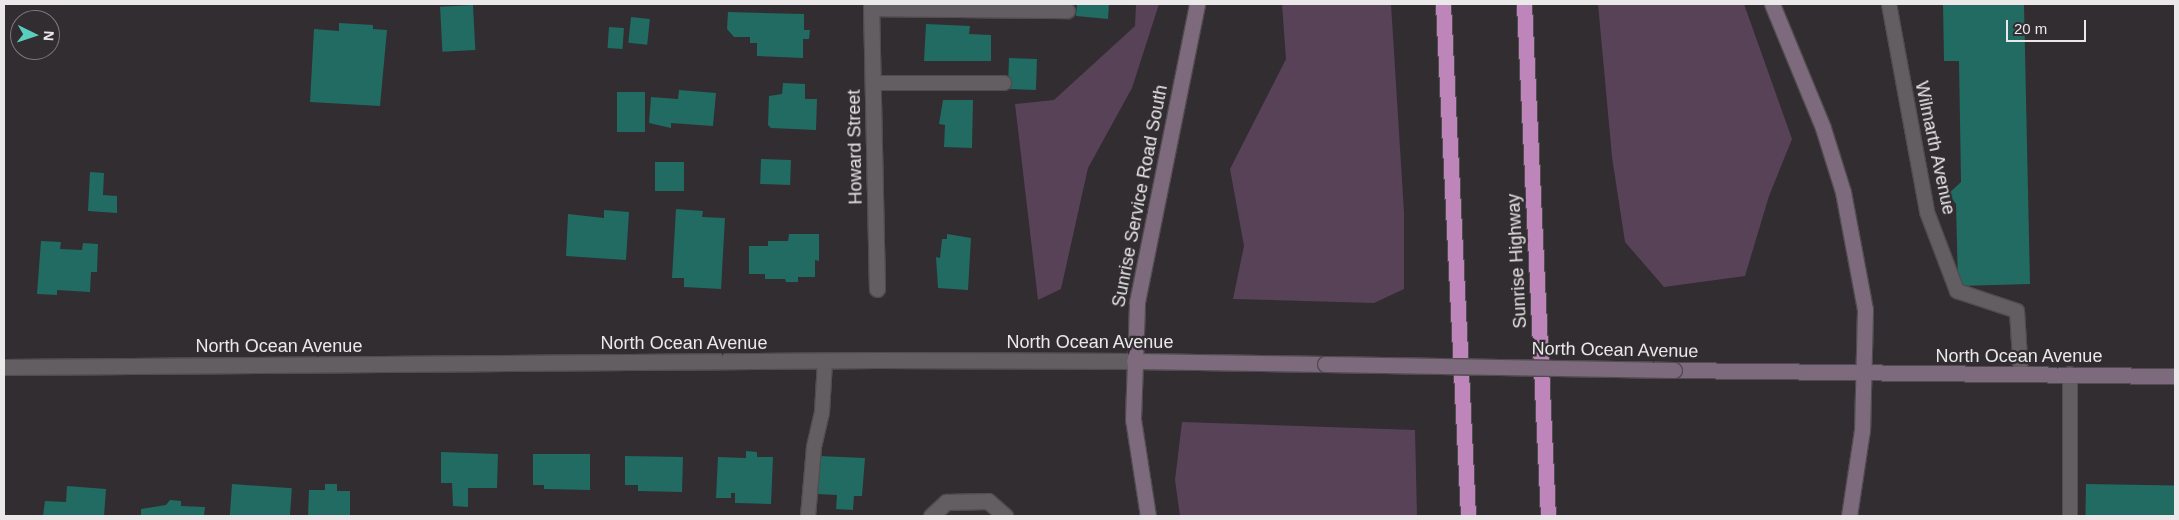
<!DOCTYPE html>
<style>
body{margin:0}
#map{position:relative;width:2179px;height:520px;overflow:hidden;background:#312d31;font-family:Helvetica,sans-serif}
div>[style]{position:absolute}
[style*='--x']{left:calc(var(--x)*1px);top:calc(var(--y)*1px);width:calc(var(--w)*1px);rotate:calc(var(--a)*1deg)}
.green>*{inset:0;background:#584257}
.building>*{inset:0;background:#216b62;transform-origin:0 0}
.roads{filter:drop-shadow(1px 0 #504c4f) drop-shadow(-1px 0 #504c4f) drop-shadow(0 1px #504c4f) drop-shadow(0 -1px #504c4f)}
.service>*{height:14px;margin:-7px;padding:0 7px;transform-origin:7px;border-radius:7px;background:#625e62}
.minor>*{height:15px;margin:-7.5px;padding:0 7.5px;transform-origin:7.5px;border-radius:7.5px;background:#625e62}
.tertiary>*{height:15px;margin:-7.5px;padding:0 7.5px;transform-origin:7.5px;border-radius:7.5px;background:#625e62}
.secondary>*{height:15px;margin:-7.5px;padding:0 7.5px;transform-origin:7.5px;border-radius:7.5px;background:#7d6a7c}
.motorway>*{height:15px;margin:-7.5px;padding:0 7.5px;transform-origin:7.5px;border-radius:7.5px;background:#bd85b9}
.bridges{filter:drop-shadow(1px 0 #504c4f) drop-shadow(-1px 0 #504c4f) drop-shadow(0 1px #504c4f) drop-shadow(0 -1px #504c4f)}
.secondary-bridge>*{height:15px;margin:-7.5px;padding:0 7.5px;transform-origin:7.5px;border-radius:7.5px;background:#7d6a7c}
span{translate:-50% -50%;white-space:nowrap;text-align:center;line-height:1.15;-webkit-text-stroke:4.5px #312d31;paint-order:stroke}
.street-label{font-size:18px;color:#ebe8ea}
.frame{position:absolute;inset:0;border:5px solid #ebe8ea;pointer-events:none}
.north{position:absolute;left:10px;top:10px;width:50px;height:50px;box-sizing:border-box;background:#312d31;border:1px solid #7b787b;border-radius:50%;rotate:94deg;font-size:14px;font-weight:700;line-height:20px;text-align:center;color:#ebe8ea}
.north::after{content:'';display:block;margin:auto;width:18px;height:22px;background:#59cebf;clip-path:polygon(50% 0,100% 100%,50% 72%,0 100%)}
.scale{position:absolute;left:2006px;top:20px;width:80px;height:22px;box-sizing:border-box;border:2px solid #ebe8ea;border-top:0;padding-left:6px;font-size:15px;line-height:18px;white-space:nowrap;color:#ebe8ea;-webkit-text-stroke:4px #312d31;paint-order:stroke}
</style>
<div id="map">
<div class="green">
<div style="clip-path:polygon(1136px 4px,1159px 4px,1132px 88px,1088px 168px,1061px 289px,1038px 300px,1015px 104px,1054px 100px,1135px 26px)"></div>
<div style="clip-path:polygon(1282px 4px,1391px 4px,1404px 212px,1404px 289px,1374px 303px,1233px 299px,1244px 246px,1230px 169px,1286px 59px)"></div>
<div style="clip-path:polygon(1598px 4px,1744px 4px,1792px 139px,1769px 196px,1745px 276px,1664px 287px,1625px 242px,1612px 157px)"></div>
<div style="clip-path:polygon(1182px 422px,1415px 430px,1417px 516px,1180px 516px,1175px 480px)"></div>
</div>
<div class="building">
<div style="clip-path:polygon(1077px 4px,1109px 4px,1108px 19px,1076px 16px)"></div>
<div style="clip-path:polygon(1943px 4px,2024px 4px,2030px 284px,1958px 286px,1956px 204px,1948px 194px,1961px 182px,1959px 61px,1944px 61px)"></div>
<div style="left:473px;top:5px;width:45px;height:33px;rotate:87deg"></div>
<div style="clip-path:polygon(728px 12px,804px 14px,804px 30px,810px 30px,809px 39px,803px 39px,803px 58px,757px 56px,757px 43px,750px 43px,750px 37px,734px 37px,727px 29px)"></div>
<div style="left:631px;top:17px;width:19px;height:26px;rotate:6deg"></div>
<div style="clip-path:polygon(339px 23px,373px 25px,373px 29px,387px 30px,380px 106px,310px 102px,314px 29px,339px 31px)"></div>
<div style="clip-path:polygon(926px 24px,970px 26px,969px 34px,991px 35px,991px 61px,924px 61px)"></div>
<div style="left:609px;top:27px;width:15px;height:21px;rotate:4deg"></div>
<div style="left:1009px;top:58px;width:28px;height:31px;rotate:2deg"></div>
<div style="clip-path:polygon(783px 83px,805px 84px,805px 99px,817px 99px,816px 130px,771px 128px,768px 125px,769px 96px,782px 94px)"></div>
<div style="clip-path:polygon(679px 90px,716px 93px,713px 126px,671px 123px,671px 128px,649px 123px,651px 97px,678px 99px)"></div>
<div style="left:617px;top:92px;width:28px;height:40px"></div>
<div style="clip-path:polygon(943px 100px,973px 100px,972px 148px,944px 147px,945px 125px,939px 124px)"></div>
<div style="left:761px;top:159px;width:30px;height:25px;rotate:2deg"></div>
<div style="left:655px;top:162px;width:29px;height:29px"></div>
<div style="clip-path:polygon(90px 172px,104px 173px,103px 195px,117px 196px,117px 213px,88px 211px)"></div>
<div style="clip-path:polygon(676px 209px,703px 211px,702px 217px,725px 218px,721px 289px,684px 287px,684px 278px,672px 278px)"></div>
<div style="clip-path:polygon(604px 210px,629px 212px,626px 260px,566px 256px,568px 214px,604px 218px)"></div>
<div style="clip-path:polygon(789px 234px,819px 234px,819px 261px,815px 260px,815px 277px,798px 277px,798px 282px,786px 282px,785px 279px,765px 279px,765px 274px,749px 274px,749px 246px,768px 246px,768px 241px,788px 241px)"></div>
<div style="clip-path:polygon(947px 234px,971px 238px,968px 290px,938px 288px,936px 257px,940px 258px,942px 239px,947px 239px)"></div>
<div style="clip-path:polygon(41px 241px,61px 242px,60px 249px,82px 250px,83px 243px,98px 244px,97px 272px,91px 272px,90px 292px,57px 290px,57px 295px,37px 294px)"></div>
<div style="clip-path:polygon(746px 451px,757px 452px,757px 457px,773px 457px,771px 504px,735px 503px,735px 493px,731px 493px,731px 498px,716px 498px,718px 457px,746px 458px)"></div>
<div style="clip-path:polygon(441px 452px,498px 454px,497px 488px,468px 488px,468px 507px,453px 506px,452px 483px,441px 483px)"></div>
<div style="clip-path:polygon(533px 454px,590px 454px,590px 490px,544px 489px,544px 485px,533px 485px)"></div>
<div style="clip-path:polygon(625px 456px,683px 457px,682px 492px,638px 491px,638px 485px,625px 485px)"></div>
<div style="clip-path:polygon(819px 456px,865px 458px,862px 496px,854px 496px,853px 510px,836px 509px,837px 495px,816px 494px)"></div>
<div style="left:232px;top:484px;width:60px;height:32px;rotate:4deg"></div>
<div style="clip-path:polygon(325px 484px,337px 484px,337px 491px,350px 491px,350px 516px,308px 516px,309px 490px,325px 490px)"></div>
<div style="left:2086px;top:484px;width:89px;height:32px;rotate:1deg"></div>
<div style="clip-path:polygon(67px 486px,106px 489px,104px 516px,43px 516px,45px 501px,66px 502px)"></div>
<div style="clip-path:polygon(170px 500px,181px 501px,181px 506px,205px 507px,204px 516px,141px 516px,141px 509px,166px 505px)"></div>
</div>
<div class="roads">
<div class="service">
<div style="--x:1889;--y:4;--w:211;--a:79.6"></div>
<div style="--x:1927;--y:212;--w:85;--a:69.2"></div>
<div style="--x:1957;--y:291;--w:63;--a:18.4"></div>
<div style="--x:2017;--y:311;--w:63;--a:86.4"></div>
<div style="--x:871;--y:9;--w:197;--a:0.6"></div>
<div style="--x:873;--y:83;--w:131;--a:0"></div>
<div style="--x:2070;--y:374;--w:142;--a:90"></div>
<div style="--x:808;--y:516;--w:69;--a:-85"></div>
<div style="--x:814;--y:447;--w:36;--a:-77"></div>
<div style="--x:822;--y:412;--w:51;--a:-86.6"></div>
</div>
<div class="minor">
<div style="--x:871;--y:4;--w:285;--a:88.8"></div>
<div style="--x:931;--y:516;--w:21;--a:-43"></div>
<div style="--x:946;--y:502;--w:42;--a:-1.4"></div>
<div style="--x:988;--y:501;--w:23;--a:41"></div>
</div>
<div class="tertiary">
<div style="--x:4;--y:367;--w:874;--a:-0.46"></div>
<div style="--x:878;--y:360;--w:256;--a:0.2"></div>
</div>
<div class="secondary">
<div style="--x:1772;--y:4;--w:134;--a:67.6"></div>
<div style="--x:1823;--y:128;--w:67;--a:72.6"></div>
<div style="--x:1843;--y:192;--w:120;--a:79.4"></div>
<div style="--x:1865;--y:310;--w:120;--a:91.4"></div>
<div style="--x:1862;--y:430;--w:87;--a:98.6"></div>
<div style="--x:1134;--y:361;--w:191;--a:0.9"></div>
<div style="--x:1674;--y:370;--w:501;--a:0.69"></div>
<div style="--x:1148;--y:516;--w:98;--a:-98.8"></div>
<div style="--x:1133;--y:419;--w:117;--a:-88"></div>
<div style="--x:1137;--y:302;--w:304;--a:-78.6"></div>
</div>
<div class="motorway">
<div style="--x:1443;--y:4;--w:513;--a:87.2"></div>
<div style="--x:1524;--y:4;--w:513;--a:87.32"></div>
</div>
</div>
<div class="bridges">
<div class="secondary-bridge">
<div style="--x:1325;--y:364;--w:349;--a:1"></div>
</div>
</div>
<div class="street-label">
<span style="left:855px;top:147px;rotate:-91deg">Howard Street</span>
<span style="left:1935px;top:148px;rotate:78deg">Wilmarth Avenue</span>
<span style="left:1140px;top:196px;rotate:-79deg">Sunrise Service Road South</span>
<span style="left:1517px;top:261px;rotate:-93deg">Sunrise Highway</span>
<span style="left:1090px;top:342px">North Ocean Avenue</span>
<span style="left:684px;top:343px">North Ocean Avenue</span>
<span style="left:279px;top:346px">North Ocean Avenue</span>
<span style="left:1615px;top:350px;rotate:1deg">North Ocean Avenue</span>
<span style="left:2019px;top:356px">North Ocean Avenue</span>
</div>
<div class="frame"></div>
<div class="north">N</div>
<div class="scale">20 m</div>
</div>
